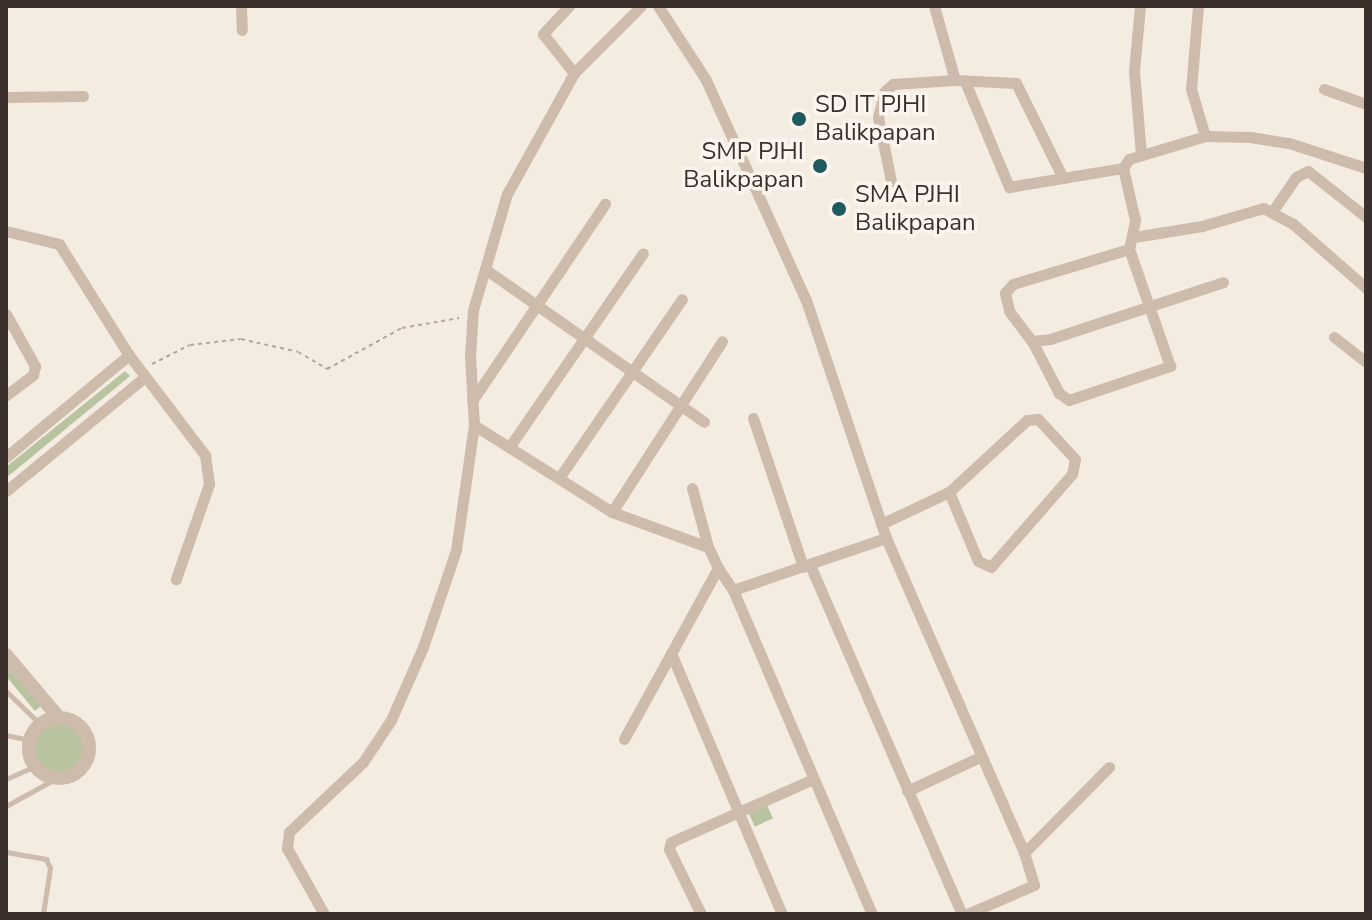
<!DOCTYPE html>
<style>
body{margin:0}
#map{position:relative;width:1372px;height:920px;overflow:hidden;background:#f4ebe1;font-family:"Nunito Sans",sans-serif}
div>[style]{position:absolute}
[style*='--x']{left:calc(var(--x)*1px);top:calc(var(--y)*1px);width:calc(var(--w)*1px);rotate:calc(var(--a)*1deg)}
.green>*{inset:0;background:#b8c4a0;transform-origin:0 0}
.round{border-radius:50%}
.path>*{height:2px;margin-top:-1px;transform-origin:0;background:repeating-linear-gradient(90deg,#b9a596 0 4px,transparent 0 8px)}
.service>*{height:5px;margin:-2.5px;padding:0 2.5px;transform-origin:2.5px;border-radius:2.5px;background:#cdbbac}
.minor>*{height:11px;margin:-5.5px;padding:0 5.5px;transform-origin:5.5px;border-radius:5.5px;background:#cdbbac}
.tertiary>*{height:14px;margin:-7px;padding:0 7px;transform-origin:7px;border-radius:7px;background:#cdbbac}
.tertiary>.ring{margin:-7px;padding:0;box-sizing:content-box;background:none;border:14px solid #cdbbac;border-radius:50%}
.dots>*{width:22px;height:22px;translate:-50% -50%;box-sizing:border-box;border:4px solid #fbf5ee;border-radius:50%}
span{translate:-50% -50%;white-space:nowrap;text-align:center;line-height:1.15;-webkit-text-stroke:7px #fbf5ee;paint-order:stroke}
.poi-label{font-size:24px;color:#3b302b}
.left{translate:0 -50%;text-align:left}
.right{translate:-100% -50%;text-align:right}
.frame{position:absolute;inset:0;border:8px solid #3b302b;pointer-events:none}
</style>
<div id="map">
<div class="green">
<div style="clip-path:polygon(125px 371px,130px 376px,6px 478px,6px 467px)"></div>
<div style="clip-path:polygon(6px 662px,41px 706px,35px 711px,6px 676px)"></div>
<div class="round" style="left:34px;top:721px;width:52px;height:52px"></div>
<div style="left:765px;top:801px;width:19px;height:20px;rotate:65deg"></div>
</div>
<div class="path">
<div style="--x:152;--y:364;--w:42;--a:-26.6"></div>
<div style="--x:190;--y:345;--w:51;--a:-6.7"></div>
<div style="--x:241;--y:339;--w:58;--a:12.8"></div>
<div style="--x:298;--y:352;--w:34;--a:30"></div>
<div style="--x:327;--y:369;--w:85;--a:-28.7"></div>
<div style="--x:402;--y:328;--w:58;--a:-10"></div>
</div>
<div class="service">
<div style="--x:6;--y:691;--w:47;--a:44.1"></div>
<div style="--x:6;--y:735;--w:25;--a:12"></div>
<div style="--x:6;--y:779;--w:32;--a:-24"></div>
<div style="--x:6;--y:806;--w:58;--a:-28.8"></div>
<div style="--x:6;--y:852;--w:41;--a:9.9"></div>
<div style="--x:46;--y:859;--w:10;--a:66"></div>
<div style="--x:50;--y:868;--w:47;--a:98.7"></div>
</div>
<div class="minor">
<div style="--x:241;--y:6;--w:24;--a:88"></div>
<div style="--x:569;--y:6;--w:38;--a:133"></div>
<div style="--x:543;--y:34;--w:50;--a:51.5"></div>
<div style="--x:658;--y:6;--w:88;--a:57"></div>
<div style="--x:706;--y:80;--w:242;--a:65.6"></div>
<div style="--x:806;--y:300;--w:251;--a:71.4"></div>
<div style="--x:886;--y:538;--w:344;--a:66.3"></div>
<div style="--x:1024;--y:853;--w:121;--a:-45.3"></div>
<div style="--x:934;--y:6;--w:77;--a:74.2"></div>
<div style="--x:1140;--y:6;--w:65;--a:95.3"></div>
<div style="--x:1134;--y:71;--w:84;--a:85.2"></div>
<div style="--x:1198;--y:6;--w:83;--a:94.8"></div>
<div style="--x:1191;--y:89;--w:49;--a:73.4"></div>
<div style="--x:966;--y:84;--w:112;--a:67.3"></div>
<div style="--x:1009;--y:187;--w:116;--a:-9.5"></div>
<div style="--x:1324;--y:89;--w:45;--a:19.7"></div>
<div style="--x:6;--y:97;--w:77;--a:-0.7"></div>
<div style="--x:891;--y:181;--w:65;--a:-101.5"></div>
<div style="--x:878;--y:117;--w:27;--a:-75"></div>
<div style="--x:885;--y:91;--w:11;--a:-41"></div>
<div style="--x:893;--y:84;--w:62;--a:-3.7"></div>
<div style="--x:955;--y:80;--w:61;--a:2.8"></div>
<div style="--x:1016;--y:83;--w:106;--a:63.7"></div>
<div style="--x:1272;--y:212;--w:42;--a:-55.6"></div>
<div style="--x:1296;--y:177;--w:13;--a:-27"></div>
<div style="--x:1308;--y:171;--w:74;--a:38.4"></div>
<div style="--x:6;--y:231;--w:55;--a:13.8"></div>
<div style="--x:59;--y:244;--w:131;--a:57.8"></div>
<div style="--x:129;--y:355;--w:126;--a:52.8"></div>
<div style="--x:205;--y:455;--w:29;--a:82"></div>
<div style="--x:209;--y:484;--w:101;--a:109.2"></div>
<div style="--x:1134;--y:237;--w:69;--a:-9.2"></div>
<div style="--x:1202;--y:226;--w:64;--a:-16.4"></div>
<div style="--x:1263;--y:208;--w:34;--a:28"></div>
<div style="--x:1293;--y:224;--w:97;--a:41.2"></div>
<div style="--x:1129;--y:249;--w:121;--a:163.2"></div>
<div style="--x:1013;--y:284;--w:12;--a:132"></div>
<div style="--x:1005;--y:293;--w:18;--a:77"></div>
<div style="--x:1009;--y:311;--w:38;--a:53"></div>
<div style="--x:1032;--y:341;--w:18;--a:-6"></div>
<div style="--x:1050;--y:339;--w:182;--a:-18.2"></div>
<div style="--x:1129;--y:249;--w:30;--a:-78"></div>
<div style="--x:1135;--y:220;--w:53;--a:-103"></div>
<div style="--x:1123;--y:168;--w:11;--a:-56"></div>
<div style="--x:1129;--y:159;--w:79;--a:-16.8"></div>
<div style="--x:1205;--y:136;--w:45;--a:1.3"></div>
<div style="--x:1250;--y:137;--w:39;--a:9"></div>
<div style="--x:1289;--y:143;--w:81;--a:18"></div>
<div style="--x:485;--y:269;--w:267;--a:34.9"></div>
<div style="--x:6;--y:314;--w:60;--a:60.9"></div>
<div style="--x:35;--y:366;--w:9;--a:103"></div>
<div style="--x:33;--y:375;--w:34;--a:143"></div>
<div style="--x:1334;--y:337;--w:41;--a:38"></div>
<div style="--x:1032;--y:341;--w:59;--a:62.6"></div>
<div style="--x:1059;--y:393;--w:12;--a:35"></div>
<div style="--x:1069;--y:400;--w:107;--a:-18.6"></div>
<div style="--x:1170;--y:366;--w:124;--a:-109.3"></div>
<div style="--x:472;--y:401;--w:238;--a:-56"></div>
<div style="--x:753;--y:418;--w:157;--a:71.4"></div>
<div style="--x:510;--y:446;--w:234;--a:-55.4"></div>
<div style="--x:6;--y:457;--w:160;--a:-39.7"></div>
<div style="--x:559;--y:478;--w:217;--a:-55.5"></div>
<div style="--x:692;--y:488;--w:61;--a:74.8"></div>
<div style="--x:6;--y:491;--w:180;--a:-39.4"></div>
<div style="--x:612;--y:512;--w:203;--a:-57.2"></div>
<div style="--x:881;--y:524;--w:75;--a:-25.2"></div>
<div style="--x:949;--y:492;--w:106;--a:-42.7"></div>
<div style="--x:1027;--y:420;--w:11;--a:-5"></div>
<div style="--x:1038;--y:419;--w:54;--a:47.2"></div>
<div style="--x:1075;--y:459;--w:15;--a:101"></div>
<div style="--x:1072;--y:474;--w:123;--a:131.1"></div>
<div style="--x:991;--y:567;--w:14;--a:-155"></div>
<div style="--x:978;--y:561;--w:75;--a:-112.8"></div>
<div style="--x:810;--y:565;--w:381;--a:66.5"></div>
<div style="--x:718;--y:568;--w:27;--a:56"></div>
<div style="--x:733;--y:590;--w:353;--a:66.8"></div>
<div style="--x:733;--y:590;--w:162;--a:-18.8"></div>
<div style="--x:671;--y:653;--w:284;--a:67"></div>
<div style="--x:624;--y:739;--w:195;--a:-61.2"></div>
<div style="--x:718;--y:568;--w:23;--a:-115"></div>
<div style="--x:708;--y:547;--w:102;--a:-160"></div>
<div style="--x:612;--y:512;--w:163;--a:-147.8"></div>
<div style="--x:474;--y:425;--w:69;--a:-93.3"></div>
<div style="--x:470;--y:356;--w:46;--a:-86.3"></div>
<div style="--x:473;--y:310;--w:121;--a:-73.7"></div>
<div style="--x:507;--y:194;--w:138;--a:-61"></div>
<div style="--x:574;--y:73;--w:95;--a:-45"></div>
<div style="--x:907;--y:791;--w:81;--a:-25"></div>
<div style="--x:324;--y:914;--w:76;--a:-119.3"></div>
<div style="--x:287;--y:848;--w:16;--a:-83"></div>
<div style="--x:289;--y:832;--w:102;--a:-43.4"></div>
<div style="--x:363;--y:762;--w:50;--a:-56.3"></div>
<div style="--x:391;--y:720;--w:80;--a:-66.3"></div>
<div style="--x:423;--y:647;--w:102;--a:-71.2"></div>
<div style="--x:456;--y:550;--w:126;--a:-81.8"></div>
<div style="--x:701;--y:914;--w:72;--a:-116.2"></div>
<div style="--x:669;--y:849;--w:7;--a:-74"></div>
<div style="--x:671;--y:842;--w:153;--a:-23.9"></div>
<div style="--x:967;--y:914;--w:73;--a:-23.4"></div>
<div style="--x:1034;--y:885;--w:34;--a:-107"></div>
</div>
<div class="tertiary">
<div style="--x:6;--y:655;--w:82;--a:49.9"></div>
<div class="ring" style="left:29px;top:718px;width:46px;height:46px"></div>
</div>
<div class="dots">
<div style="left:799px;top:119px;background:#1f5a5e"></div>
<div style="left:820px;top:166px;background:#1f5a5e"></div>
<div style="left:839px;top:209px;background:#1f5a5e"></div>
</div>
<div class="poi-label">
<span class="left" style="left:815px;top:119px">SD IT PJHI<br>Balikpapan</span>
<span class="right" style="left:804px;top:166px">SMP PJHI<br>Balikpapan</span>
<span class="left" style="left:855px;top:209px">SMA PJHI<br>Balikpapan</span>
</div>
<div class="frame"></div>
</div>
